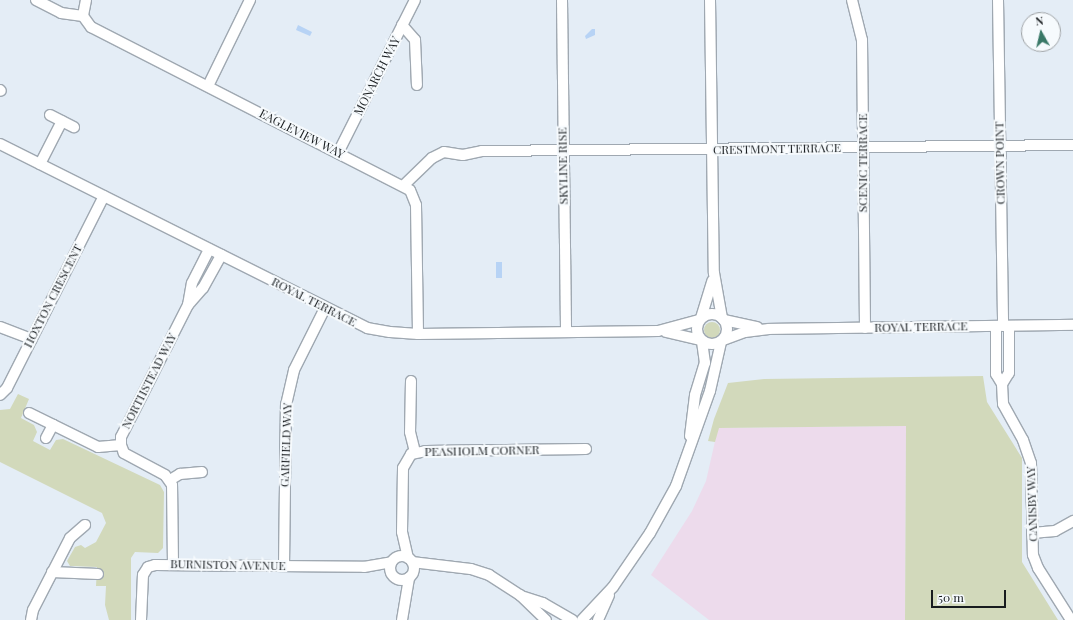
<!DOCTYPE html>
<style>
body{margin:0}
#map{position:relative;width:1073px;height:620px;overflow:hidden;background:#e4edf6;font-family:"Playfair Display",serif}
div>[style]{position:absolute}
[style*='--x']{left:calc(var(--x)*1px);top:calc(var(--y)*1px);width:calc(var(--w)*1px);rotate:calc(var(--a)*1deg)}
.education>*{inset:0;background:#eddbec}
.green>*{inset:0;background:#d2d9bb}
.round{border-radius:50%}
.water>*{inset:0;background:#b7d3f5;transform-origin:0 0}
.roads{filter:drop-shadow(1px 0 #9fa8b1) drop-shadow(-1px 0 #9fa8b1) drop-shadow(0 1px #9fa8b1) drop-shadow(0 -1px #9fa8b1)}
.street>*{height:10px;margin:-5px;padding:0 5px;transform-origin:5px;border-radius:5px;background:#fff}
.street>.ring{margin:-5px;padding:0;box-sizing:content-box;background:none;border:10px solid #fff;border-radius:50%}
span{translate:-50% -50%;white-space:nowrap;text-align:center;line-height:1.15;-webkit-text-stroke:4px #f6fafd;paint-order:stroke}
.street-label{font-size:12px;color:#181c1f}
.north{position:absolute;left:1021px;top:12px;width:40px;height:40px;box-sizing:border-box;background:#f6fafd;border:1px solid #9da1a4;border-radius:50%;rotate:352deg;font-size:11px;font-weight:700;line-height:16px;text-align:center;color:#181c1f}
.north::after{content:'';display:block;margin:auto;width:14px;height:18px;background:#397867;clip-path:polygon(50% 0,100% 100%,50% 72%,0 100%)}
.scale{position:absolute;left:931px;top:590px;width:75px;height:18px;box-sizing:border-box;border:2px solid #181c1f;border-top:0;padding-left:5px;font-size:12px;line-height:14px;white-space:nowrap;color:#181c1f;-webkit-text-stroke:3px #f6fafd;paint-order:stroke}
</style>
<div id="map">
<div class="education">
<div style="clip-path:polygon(906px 426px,905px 620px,709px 620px,651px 575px,692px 511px,706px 481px,718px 428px)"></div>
</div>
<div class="green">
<div class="round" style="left:704px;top:322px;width:16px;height:16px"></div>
<div style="clip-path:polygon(983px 376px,987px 402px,1022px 458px,1022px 562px,1058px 620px,905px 620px,906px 426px,719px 428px,715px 442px,708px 441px,714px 419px,728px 383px,764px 379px)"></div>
<div style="clip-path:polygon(18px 394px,29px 399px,21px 418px,34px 425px,37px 432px,33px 441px,50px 450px,56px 440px,63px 439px,160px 485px,164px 492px,163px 548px,158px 553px,135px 552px,131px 558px,131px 620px,109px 620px,105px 605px,106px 586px,96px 586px,97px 567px,70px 566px,67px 561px,75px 547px,81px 545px,85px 548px,96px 542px,106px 523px,102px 513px,0 462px,0 410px,10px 409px)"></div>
</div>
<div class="water">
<div style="clip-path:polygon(298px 25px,312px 32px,310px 36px,296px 30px)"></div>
<div style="clip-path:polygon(592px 29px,595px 29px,595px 35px,586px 39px,585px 36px)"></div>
<div style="left:502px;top:262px;width:16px;height:6px;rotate:90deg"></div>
</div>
<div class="roads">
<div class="street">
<div style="--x:36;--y:0;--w:28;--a:27"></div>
<div style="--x:61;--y:13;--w:22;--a:8"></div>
<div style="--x:86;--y:0;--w:16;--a:101"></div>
<div style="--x:83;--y:16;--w:14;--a:54"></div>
<div style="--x:91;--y:27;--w:358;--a:27.1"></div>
<div style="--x:410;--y:190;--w:16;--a:68"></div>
<div style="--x:416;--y:205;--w:129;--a:89.1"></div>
<div style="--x:562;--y:0;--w:332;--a:89.3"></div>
<div style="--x:710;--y:0;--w:273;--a:89.2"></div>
<div style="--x:714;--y:273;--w:46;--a:79.9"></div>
<div style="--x:852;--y:0;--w:41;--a:76"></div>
<div style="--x:862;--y:40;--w:288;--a:89.4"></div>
<div style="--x:998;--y:0;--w:326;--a:89.1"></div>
<div style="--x:402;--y:25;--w:20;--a:49"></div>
<div style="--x:415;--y:40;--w:45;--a:87.5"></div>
<div style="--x:208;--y:86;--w:96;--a:-64"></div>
<div style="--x:0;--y:90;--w:1;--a:45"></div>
<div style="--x:50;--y:115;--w:27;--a:27"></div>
<div style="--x:0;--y:144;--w:411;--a:26.6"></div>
<div style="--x:367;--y:328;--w:23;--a:10"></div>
<div style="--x:390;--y:332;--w:28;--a:4"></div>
<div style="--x:418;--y:334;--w:240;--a:-0.7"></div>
<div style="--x:658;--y:331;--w:42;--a:-15"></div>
<div style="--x:338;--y:153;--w:171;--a:-63.3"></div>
<div style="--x:40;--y:164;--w:48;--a:-62.9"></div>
<div style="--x:404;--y:185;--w:39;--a:-44"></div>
<div style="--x:432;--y:158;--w:13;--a:-27"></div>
<div style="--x:444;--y:152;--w:19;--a:9"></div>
<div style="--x:463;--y:155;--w:19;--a:-12"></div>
<div style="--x:482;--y:151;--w:591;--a:-0.58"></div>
<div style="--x:188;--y:305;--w:22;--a:-80"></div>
<div style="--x:192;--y:283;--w:38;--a:-63"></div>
<div class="ring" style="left:697px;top:314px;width:20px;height:20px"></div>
<div style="--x:701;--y:318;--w:39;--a:-73"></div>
<div style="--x:724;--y:320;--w:34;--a:12"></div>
<div style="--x:996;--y:326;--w:48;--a:90"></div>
<div style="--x:996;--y:374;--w:12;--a:59"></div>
<div style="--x:1002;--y:384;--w:20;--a:87"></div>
<div style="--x:1003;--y:404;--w:41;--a:60.9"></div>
<div style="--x:1023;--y:440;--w:24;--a:71"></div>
<div style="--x:1031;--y:463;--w:92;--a:88.8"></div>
<div style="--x:1033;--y:555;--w:14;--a:69"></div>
<div style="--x:1038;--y:568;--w:62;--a:57.6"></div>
<div style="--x:0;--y:327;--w:34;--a:21"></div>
<div style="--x:666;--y:332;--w:36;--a:13"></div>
<div style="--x:723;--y:340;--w:23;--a:-20"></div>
<div style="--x:745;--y:332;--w:24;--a:-7"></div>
<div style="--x:769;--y:329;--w:304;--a:-0.8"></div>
<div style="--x:411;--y:381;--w:51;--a:91.1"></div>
<div style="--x:410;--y:432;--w:21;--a:76"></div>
<div style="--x:1002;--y:384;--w:13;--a:-58"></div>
<div style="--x:1009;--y:373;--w:47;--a:-90"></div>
<div style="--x:0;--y:395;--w:10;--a:-45"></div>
<div style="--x:7;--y:388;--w:215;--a:-63.2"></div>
<div style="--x:29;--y:413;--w:77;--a:26.2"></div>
<div style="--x:98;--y:447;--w:23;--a:-5"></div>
<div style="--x:690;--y:436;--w:41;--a:-83"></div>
<div style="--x:695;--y:395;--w:34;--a:-73"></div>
<div style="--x:705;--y:363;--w:21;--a:-98"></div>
<div style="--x:46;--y:438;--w:15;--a:-62"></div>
<div style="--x:170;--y:480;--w:12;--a:-31"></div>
<div style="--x:180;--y:474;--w:22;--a:-5"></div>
<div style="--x:1032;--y:533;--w:23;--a:-5"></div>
<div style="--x:1055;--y:531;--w:21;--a:-29"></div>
<div class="ring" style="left:390px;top:556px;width:14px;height:14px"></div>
<div style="--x:408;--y:558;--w:27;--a:-103"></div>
<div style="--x:402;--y:532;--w:64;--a:-89.1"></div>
<div style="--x:403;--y:468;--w:16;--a:-60"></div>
<div style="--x:411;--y:454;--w:15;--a:-11"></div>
<div style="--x:426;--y:451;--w:160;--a:-0.7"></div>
<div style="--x:412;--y:562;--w:59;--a:6.8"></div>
<div style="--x:471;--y:569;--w:19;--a:18"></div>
<div style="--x:489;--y:575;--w:37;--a:33"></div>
<div style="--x:520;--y:595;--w:36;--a:44"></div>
<div style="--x:173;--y:564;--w:79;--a:-90.7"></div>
<div style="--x:172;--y:485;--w:12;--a:-125"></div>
<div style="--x:165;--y:475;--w:47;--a:-151.8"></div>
<div style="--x:124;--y:453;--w:9;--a:-111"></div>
<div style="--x:121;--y:445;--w:8;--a:-90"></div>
<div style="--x:121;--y:437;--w:148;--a:-63.1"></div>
<div style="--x:188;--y:305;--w:23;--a:-49"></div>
<div style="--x:203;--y:288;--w:38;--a:-61"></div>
<div style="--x:284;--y:566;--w:161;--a:-89.3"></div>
<div style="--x:286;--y:405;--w:36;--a:-77"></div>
<div style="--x:294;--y:370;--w:69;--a:-63.4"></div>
<div style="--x:52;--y:572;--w:46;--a:2.5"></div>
<div style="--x:521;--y:596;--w:23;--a:18"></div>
<div style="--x:543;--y:603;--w:34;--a:30"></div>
<div style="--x:31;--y:620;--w:10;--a:-79"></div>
<div style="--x:33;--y:610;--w:81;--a:-62.8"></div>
<div style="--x:70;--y:538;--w:20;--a:-41"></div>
<div style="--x:141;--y:620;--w:45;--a:-87.5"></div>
<div style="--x:143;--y:575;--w:9;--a:-58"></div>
<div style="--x:148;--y:567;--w:7;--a:-16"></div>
<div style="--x:155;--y:565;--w:209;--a:0.5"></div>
<div style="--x:364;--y:567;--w:28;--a:-10"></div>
<div style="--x:402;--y:620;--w:43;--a:-80.5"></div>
<div style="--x:582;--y:620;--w:45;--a:-46.8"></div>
<div style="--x:613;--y:587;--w:65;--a:-55.6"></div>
<div style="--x:650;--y:533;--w:54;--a:-61"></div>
<div style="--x:676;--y:486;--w:101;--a:-70.3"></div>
<div style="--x:710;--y:391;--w:50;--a:-77.3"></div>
<div style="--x:598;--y:620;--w:27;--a:-66"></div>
</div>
</div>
<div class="street-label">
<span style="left:377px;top:76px;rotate:-63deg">MONARCH WAY</span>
<span style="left:302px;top:134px;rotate:27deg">EAGLEVIEW WAY</span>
<span style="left:777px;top:149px;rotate:-1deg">CRESTMONT TERRACE</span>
<span style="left:863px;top:163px;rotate:-90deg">SCENIC TERRACE</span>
<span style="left:1000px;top:163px;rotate:-91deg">CROWN POINT</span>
<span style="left:563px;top:166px;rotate:-91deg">SKYLINE RISE</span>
<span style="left:53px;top:296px;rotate:-63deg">HOXTON CRESCENT</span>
<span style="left:314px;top:302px;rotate:27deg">ROYAL TERRACE</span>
<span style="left:921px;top:327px;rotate:-1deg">ROYAL TERRACE</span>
<span style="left:149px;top:381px;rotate:-63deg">NORTHSTEAD WAY</span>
<span style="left:286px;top:445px;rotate:-88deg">GARFIELD WAY</span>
<span style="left:482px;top:451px;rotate:-1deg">PEASHOLM CORNER</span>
<span style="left:1032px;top:504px;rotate:-92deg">CANISBY WAY</span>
<span style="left:228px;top:565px;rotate:1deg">BURNISTON AVENUE</span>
</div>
<div class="north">N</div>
<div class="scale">50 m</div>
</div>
